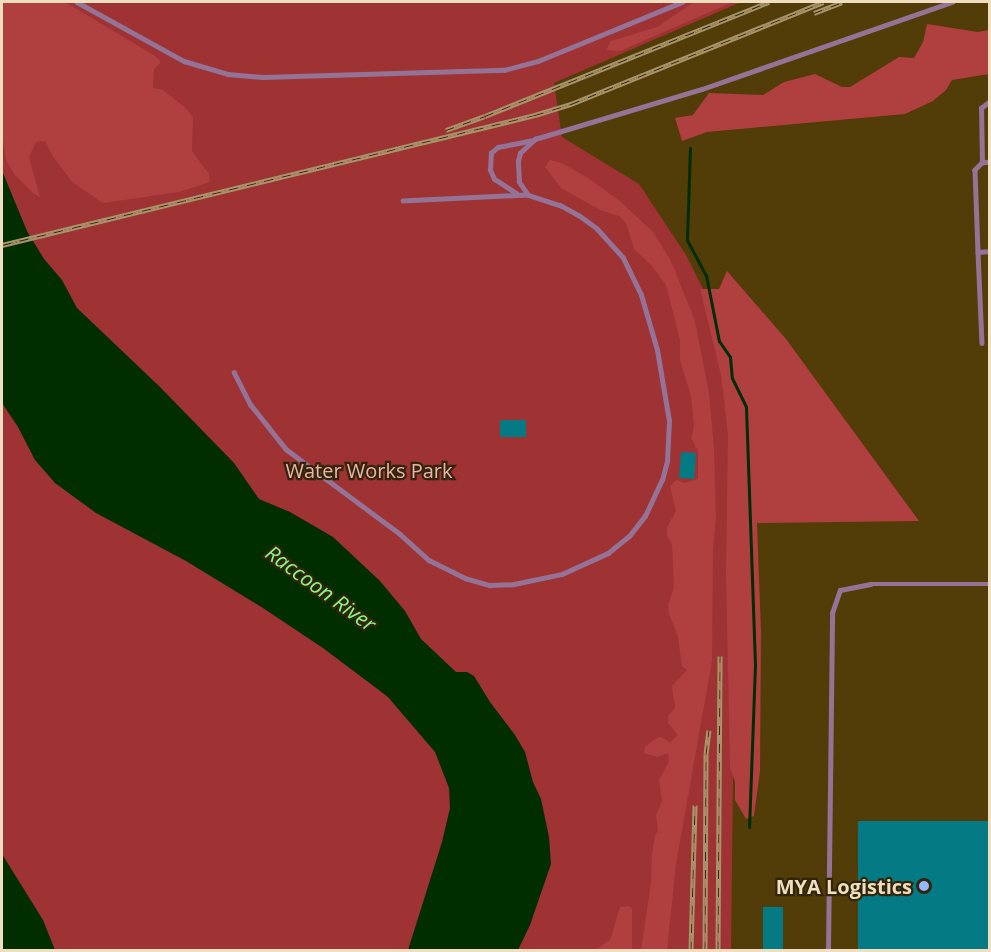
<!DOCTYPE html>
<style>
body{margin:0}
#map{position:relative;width:991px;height:952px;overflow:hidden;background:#523c07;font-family:"Open Sans",sans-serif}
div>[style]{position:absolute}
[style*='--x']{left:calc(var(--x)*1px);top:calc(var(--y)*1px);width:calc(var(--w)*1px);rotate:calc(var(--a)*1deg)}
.green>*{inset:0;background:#9f3233}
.forest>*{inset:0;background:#b03f3f}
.water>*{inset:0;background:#002e01}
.stream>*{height:3px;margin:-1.5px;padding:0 1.5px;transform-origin:1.5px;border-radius:1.5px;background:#002e01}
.building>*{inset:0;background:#047b84;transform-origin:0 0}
.lane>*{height:4.5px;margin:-2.25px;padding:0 2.25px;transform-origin:2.25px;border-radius:2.25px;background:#947397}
.rail>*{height:5px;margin-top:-2.5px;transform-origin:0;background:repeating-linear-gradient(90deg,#31250a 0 9px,#a8956c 0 18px);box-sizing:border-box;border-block:2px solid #a8956c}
.dots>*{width:16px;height:16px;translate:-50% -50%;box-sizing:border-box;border:3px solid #31250a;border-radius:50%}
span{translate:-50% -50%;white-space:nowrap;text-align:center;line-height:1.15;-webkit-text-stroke:4.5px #31250a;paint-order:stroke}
.park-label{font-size:20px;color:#eeb2ad}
.poi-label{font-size:20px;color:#efdebf;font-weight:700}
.right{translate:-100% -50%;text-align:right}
.water-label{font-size:21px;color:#89f688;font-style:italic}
.frame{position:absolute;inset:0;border:3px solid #efdebf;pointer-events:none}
</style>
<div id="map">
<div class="green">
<div style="clip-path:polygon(2px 2px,741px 2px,554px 83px,562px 137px,639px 184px,686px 255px,720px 323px,737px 455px,731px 950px,2px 950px)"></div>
</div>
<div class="forest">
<div style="clip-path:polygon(2px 2px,65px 2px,155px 56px,161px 62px,154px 69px,153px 88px,163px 90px,187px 109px,193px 118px,192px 151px,209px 174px,210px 182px,179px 192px,103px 203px,72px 182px,52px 155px,45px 141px,36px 142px,29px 157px,40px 197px,33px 193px,14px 174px,6px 160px,2px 133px)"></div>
<div style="clip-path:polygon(694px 2px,733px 2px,620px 51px,606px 50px,611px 41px,657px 27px)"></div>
<div style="clip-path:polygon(927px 24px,978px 32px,989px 30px,989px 74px,952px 80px,946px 90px,933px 101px,905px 114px,707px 132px,682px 141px,675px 118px,693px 115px,709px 93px,763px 95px,784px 82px,815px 74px,842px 87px,850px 87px,899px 57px,914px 58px,923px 42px)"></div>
<div style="clip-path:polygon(550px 160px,562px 163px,588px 178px,620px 201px,653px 232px,671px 261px,695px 321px,709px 393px,714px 449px,716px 517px,713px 551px,712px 661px,676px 864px,667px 950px,641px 950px,651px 883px,652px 854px,655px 835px,658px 831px,656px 815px,662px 801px,659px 780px,669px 762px,668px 753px,657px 757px,644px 753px,645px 747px,655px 739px,661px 737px,670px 742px,678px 735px,668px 723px,668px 716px,675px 708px,672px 686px,687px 670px,682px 666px,678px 637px,669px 614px,668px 605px,674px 587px,672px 544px,667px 536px,667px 527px,676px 511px,670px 486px,676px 480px,685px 483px,698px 479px,698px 451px,691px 438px,694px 427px,691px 396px,680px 360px,680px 341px,666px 285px,652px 266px,634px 249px,626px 223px,619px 216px,600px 210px,561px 188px,545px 167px)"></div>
<div style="clip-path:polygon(727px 271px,786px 339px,919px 521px,757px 523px,761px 632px,760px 771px,754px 816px,746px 819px,735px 800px,735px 782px,730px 767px,726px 573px,728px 435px,721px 375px,700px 289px,719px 289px)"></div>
<div style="clip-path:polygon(628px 906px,632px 908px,632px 950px,595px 950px,610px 940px,620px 907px)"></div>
</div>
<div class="water">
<div style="clip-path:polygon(2px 159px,3px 173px,27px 231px,44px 259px,62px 280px,77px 308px,160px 387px,234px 463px,259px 499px,290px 512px,333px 537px,380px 581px,405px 611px,421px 639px,456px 672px,467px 672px,474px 676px,490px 702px,515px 735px,525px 752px,533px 782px,541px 799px,549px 837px,551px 864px,530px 925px,518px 950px,408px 950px,442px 842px,450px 808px,449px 788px,435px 752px,388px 697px,323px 648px,263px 608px,186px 561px,96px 513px,55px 483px,35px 460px,18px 427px,2px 403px)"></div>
<div style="clip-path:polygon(2px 854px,43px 920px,55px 950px,2px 950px)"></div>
</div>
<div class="stream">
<div style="--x:690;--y:148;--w:92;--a:91.9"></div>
<div style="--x:687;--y:240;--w:40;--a:62"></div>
<div style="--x:706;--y:275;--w:67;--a:78.9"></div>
<div style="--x:719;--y:341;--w:19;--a:55"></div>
<div style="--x:730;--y:357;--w:21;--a:85"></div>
<div style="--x:732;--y:378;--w:32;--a:64"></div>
<div style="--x:746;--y:407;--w:258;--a:88"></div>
<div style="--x:755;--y:665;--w:162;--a:92.1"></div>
</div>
<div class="building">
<div style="left:500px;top:420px;width:26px;height:17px"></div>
<div style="left:681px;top:452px;width:15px;height:26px;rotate:4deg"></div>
<div style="left:858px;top:821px;width:132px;height:130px"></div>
<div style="left:763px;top:907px;width:20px;height:44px"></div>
</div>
<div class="lane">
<div style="--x:77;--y:2;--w:122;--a:28.9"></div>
<div style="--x:184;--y:61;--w:46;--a:16.5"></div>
<div style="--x:228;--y:74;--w:35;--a:5"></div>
<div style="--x:263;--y:77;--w:241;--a:-1.7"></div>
<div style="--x:504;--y:70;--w:35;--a:-15"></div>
<div style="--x:538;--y:61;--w:156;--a:-22.3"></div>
<div style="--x:990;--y:162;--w:8;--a:173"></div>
<div style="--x:982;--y:163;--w:10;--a:135"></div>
<div style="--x:975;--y:170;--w:82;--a:87.9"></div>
<div style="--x:978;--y:252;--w:12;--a:-5"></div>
<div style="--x:982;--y:163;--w:55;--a:-91"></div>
<div style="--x:981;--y:108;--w:11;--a:-38"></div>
<div style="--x:517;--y:194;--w:27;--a:-147"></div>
<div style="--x:494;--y:179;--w:10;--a:-114"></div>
<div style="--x:490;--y:170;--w:17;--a:-87"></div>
<div style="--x:491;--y:153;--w:9;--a:-41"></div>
<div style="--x:498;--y:147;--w:36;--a:-11"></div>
<div style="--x:528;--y:195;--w:16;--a:-125"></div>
<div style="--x:519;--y:182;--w:21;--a:-93"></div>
<div style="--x:518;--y:161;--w:8;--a:-76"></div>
<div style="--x:520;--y:153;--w:21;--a:-43"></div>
<div style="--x:535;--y:139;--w:174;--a:-16.7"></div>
<div style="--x:702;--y:89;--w:265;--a:-19.2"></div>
<div style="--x:978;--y:252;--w:91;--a:87.5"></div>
<div style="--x:234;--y:372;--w:37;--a:63"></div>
<div style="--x:251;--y:405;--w:56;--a:51.5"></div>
<div style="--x:286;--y:449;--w:142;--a:36.7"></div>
<div style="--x:400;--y:534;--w:39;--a:42"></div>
<div style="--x:429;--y:560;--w:40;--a:26.6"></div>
<div style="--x:465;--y:578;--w:26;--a:16"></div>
<div style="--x:490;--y:585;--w:24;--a:-2"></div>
<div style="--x:514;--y:584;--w:49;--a:-11.8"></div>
<div style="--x:562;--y:574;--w:51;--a:-24.5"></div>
<div style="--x:608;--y:553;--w:28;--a:-39"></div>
<div style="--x:630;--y:535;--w:24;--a:-52"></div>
<div style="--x:645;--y:516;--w:40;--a:-65"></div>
<div style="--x:662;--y:480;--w:20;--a:-75"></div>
<div style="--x:667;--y:461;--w:40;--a:-87.1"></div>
<div style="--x:669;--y:421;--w:72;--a:-99.6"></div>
<div style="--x:657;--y:350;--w:57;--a:-106.2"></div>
<div style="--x:641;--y:295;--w:41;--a:-115.9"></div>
<div style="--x:623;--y:258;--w:39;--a:-132"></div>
<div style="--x:597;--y:229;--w:22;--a:-144"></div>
<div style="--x:579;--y:216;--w:21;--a:-151"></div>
<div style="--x:561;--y:206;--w:35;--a:-162"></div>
<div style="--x:528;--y:195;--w:125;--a:177.3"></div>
<div style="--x:828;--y:950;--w:337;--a:-89.3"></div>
<div style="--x:832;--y:613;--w:24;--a:-71"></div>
<div style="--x:840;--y:590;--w:31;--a:-11"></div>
<div style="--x:870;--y:584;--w:120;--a:0"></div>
</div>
<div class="rail">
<div style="--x:814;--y:13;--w:30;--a:-21"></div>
<div style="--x:446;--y:130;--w:41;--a:-19.7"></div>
<div style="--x:485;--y:116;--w:306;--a:-21.9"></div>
<div style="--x:2;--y:245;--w:549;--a:-13.71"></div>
<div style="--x:535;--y:115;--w:38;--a:-17"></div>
<div style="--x:571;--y:104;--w:272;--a:-22"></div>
<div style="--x:691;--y:950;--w:145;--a:-88.4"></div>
<div style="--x:705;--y:950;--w:196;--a:-89.7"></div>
<div style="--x:706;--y:754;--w:24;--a:-83"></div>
<div style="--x:718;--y:950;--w:294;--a:-89.6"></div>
</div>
<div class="dots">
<div style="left:924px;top:886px;background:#94b7fd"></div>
</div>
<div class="park-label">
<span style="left:369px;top:470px">Water Works Park</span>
</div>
<div class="poi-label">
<span class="right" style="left:912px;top:886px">MYA Logistics</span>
</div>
<div class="water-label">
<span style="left:321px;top:588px;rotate:36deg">Raccoon River</span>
</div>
<div class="frame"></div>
</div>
